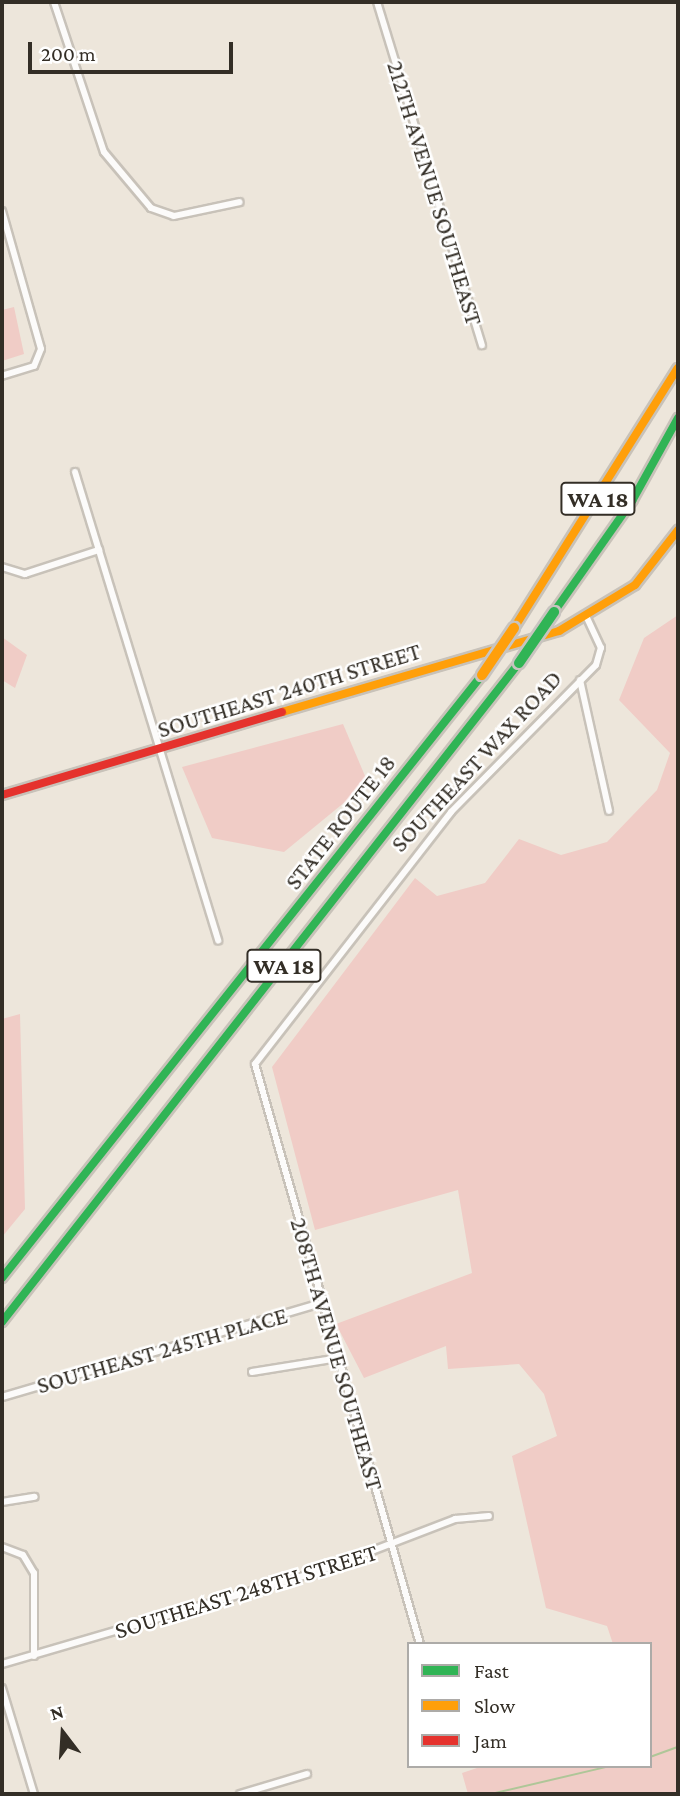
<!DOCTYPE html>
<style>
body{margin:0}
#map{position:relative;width:680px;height:1796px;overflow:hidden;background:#ede6db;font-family:"Crimson Pro",serif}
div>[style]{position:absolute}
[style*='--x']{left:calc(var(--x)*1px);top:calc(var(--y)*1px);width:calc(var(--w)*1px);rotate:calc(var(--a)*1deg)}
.green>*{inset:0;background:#f0ccc6}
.stream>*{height:2px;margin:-1px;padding:0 1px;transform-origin:1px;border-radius:1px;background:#afc698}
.roads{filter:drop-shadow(2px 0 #c8c2b9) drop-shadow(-2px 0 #c8c2b9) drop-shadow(0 2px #c8c2b9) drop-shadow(0 -2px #c8c2b9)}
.street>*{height:6px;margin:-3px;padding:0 3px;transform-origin:3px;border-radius:3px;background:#fcfbfa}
.fast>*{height:8px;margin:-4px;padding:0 4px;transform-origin:4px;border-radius:4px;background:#30b455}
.slow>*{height:8px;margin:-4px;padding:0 4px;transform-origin:4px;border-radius:4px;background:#ff9f0a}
.jam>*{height:8px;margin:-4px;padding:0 4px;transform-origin:4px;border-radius:4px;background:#e5322d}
.bridges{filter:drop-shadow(2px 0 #c8c4bf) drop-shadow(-2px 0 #c8c4bf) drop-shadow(0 2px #c8c4bf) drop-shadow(0 -2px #c8c4bf)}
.fast-bridge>*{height:10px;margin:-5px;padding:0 5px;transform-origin:5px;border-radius:5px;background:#30b455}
.slow-bridge>*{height:10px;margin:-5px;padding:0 5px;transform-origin:5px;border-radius:5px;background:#ff9f0a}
span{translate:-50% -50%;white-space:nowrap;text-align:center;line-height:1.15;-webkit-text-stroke:5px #fff;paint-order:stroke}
.shield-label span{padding:2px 5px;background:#fff;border:2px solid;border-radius:5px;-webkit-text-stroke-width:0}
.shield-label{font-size:23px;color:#332e26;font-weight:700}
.street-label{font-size:24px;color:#332e26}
.frame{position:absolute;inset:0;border:4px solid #332e26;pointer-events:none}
.legend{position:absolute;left:407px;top:1642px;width:245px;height:126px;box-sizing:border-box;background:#fff;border:2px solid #adaba8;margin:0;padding:9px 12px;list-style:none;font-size:21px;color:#332e26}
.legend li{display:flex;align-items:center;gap:14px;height:35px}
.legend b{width:35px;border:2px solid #adaba8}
.north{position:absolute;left:28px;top:1698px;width:70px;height:70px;-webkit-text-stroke:5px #fff;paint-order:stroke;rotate:343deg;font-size:19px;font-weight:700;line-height:28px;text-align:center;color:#332e26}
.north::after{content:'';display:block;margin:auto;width:24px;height:32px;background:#332e26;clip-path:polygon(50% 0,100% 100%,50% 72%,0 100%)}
.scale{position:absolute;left:28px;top:42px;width:205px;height:32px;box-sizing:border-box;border:4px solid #332e26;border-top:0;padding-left:9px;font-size:21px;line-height:24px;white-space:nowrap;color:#332e26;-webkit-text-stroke:5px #fff;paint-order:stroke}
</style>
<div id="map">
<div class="green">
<div style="clip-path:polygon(14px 307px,24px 354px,2px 361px,2px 310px)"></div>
<div style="clip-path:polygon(678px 615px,678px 1794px,468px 1794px,462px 1773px,483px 1766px,650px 1766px,650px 1644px,613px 1644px,607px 1626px,546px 1608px,512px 1456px,557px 1436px,544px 1394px,519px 1364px,448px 1369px,446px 1346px,364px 1378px,336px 1324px,472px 1273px,458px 1190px,315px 1230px,272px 1067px,415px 878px,437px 896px,485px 883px,519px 839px,561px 855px,607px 842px,657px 790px,670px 753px,619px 700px,644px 638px)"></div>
<div style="clip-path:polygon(2px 637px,27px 655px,15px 688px,2px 680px)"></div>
<div style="clip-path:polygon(343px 724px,368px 783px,284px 852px,212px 838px,182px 767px)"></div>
<div style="clip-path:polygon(20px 1014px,25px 1209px,2px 1237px,2px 1019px)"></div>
</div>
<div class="stream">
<div style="--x:650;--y:1757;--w:30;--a:-20"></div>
<div style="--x:491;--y:1794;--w:122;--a:-13.2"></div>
</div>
<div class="roads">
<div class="street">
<div style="--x:54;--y:2;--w:158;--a:71.6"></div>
<div style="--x:104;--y:152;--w:73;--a:50"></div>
<div style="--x:151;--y:208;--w:24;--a:19"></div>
<div style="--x:174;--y:216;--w:67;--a:-12"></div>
<div style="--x:377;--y:2;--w:359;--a:73"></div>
<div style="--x:2;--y:211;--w:143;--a:74.2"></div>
<div style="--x:41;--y:349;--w:18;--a:112"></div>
<div style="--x:34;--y:366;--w:34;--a:163"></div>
<div style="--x:75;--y:472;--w:490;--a:73"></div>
<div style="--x:2;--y:567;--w:24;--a:17"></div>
<div style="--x:25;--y:574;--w:78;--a:-18"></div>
<div style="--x:580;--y:680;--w:134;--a:77.5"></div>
<div style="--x:252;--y:1372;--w:87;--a:-9.2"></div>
<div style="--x:2;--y:1397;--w:334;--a:-16.4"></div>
<div style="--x:2;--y:1502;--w:33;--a:-9"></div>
<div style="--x:2;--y:1547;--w:22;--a:21"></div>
<div style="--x:23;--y:1555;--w:21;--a:59"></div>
<div style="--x:34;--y:1573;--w:83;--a:90"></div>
<div style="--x:420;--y:1644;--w:603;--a:-105.88"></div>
<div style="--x:255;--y:1064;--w:319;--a:-52.1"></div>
<div style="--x:451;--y:812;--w:206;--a:-45.4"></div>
<div style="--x:596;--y:665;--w:18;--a:-74"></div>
<div style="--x:601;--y:648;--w:33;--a:-115"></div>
<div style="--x:2;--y:1664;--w:328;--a:-16.3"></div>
<div style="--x:317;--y:1572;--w:148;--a:-21"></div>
<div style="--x:455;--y:1519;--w:34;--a:-5"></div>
<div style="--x:2;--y:1688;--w:111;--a:73.2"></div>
<div style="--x:240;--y:1794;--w:70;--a:-16.6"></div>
</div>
<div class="fast">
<div style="--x:554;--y:612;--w:136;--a:-54.9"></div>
<div style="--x:632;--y:501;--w:95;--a:-61"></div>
<div style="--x:2;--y:1278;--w:771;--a:-51.48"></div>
<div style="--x:2;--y:1322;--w:838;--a:-51.89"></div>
</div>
<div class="slow">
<div style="--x:514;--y:628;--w:307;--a:-57.8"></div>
<div style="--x:282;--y:712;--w:289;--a:-16.3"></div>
<div style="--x:559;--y:631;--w:89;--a:-31.2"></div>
<div style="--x:635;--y:585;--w:70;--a:-52"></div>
</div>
<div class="jam">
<div style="--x:2;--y:795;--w:292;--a:-16.5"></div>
</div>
</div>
<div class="bridges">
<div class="fast-bridge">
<div style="--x:519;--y:663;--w:62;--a:-55.5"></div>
</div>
<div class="slow-bridge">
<div style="--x:482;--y:675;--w:57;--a:-55.8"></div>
</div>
</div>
<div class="shield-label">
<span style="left:598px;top:499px">WA 18</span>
<span style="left:284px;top:966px">WA 18</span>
</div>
<div class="street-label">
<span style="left:435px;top:193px;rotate:73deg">212TH AVENUE SOUTHEAST</span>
<span style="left:289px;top:690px;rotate:-17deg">SOUTHEAST 240TH STREET</span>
<span style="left:476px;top:761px;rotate:-47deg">SOUTHEAST WAX ROAD</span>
<span style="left:340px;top:822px;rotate:-52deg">STATE ROUTE 18</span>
<span style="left:162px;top:1350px;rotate:-16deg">SOUTHEAST 245TH PLACE</span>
<span style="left:337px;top:1354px;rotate:74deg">208TH AVENUE SOUTHEAST</span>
<span style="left:246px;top:1591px;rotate:-17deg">SOUTHEAST 248TH STREET</span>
</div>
<div class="frame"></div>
<ul class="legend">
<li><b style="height:9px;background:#30b455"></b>Fast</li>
<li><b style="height:9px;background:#ff9f0a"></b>Slow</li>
<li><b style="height:9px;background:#e5322d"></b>Jam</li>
</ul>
<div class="north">N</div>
<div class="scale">200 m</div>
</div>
